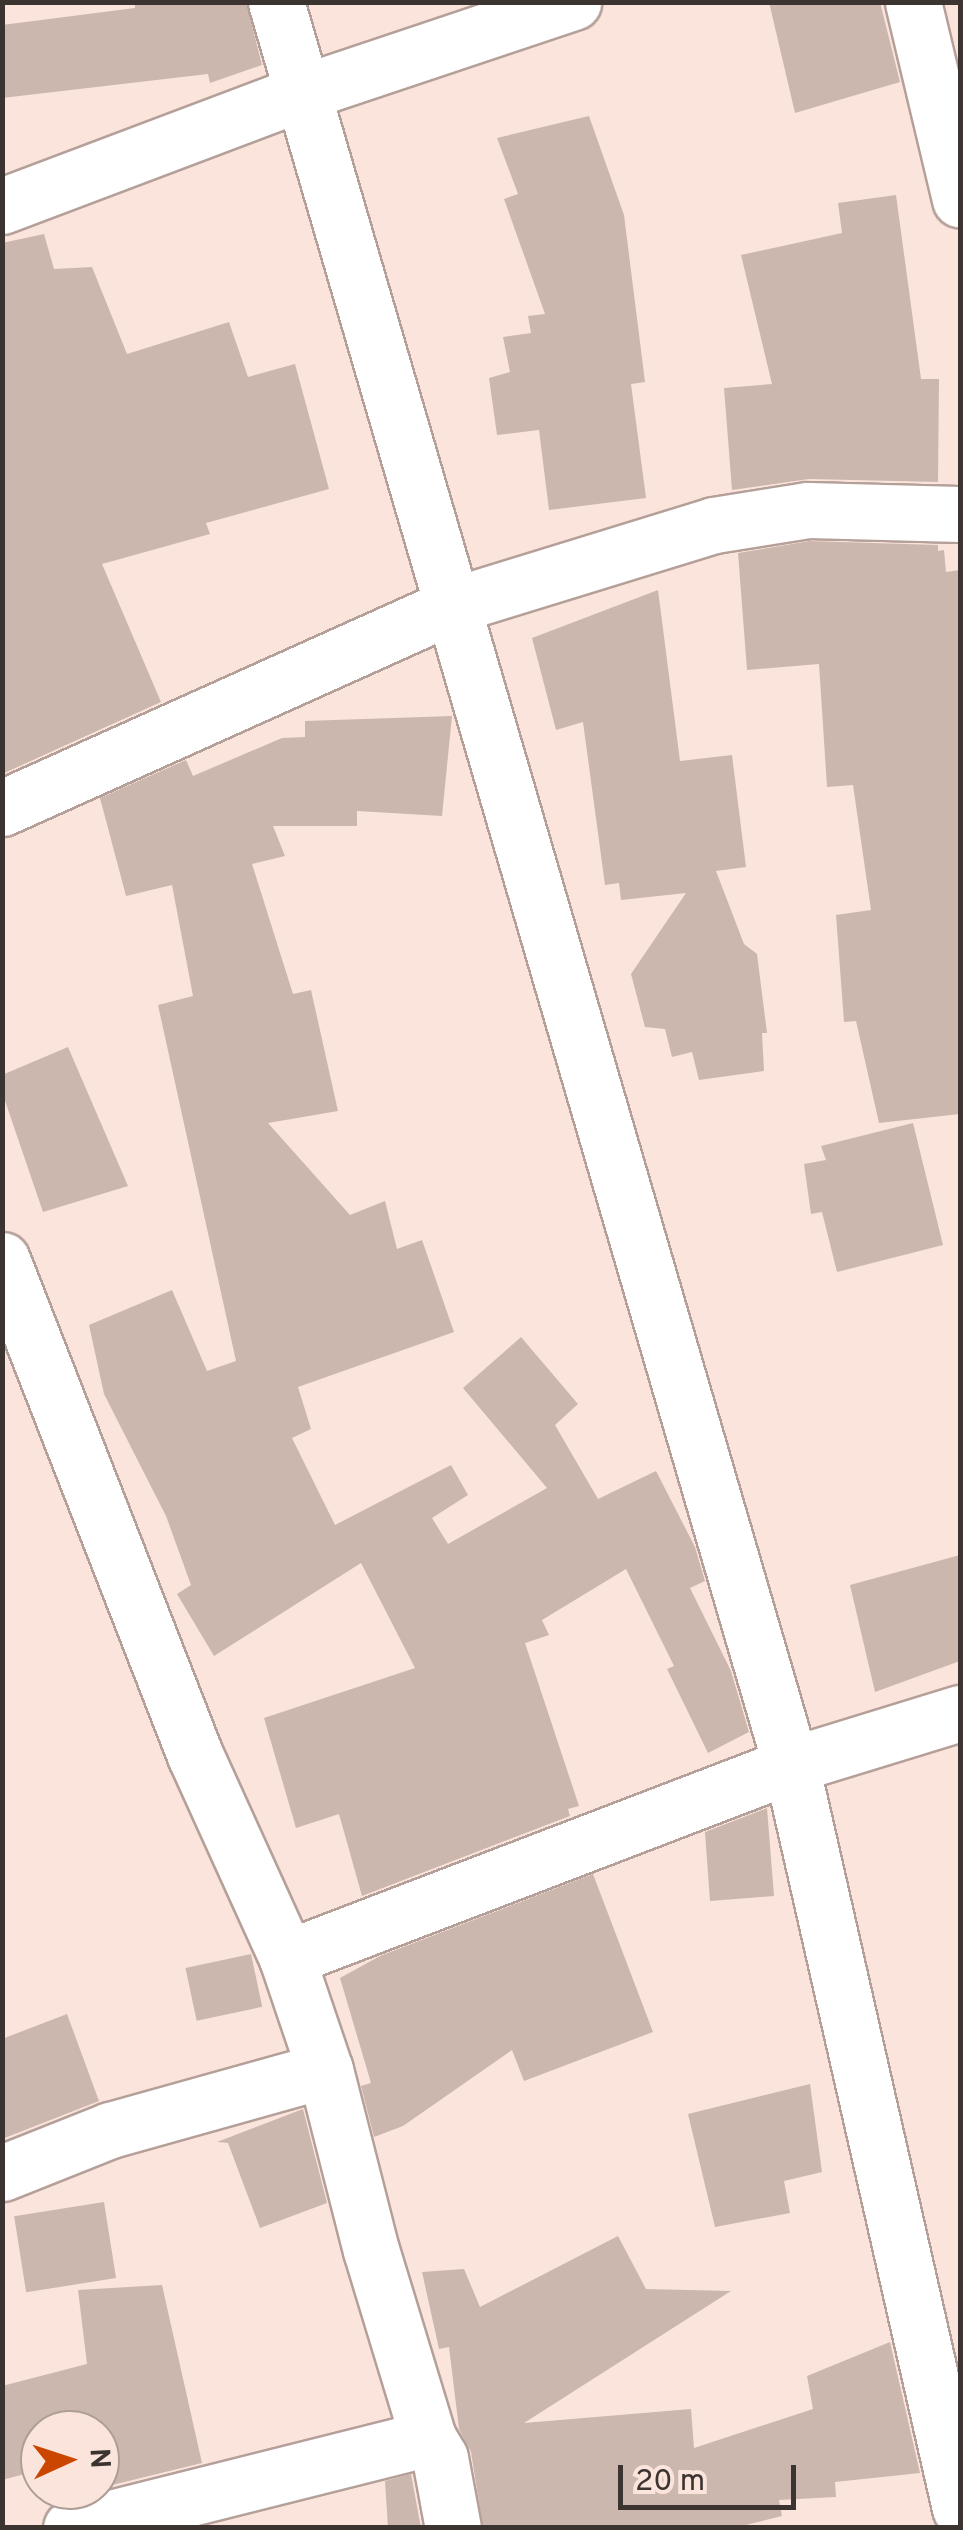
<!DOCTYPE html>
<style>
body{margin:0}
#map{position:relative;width:963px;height:2530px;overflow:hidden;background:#fae4dc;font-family:Overpass,sans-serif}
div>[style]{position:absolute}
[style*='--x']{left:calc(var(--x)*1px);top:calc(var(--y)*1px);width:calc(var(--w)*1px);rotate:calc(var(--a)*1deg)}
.building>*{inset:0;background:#ccb7af;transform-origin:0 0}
.roads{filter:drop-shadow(2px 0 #b5a099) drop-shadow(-2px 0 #b5a099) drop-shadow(0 2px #b5a099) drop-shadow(0 -2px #b5a099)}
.minor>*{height:55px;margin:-27.5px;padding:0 27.5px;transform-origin:27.5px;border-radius:27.5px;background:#fff}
span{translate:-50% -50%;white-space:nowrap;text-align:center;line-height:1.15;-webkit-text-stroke:10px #fae4dc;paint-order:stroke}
.frame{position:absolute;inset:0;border:5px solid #3c3431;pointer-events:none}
.north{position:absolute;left:20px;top:2410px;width:100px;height:100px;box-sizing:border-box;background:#fae4dc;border:2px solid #ae9e98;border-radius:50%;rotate:87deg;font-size:28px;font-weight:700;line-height:40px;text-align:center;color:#3c3431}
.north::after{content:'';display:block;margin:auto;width:35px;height:45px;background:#cb4600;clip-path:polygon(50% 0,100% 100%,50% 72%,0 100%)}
.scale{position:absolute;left:618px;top:2465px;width:178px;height:45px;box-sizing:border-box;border:5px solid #3c3431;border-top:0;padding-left:12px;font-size:30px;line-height:35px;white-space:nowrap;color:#3c3431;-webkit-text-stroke:8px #fae4dc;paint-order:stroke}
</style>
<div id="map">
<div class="building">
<div style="clip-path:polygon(135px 2px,246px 2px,262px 65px,210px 83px,208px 74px,2px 98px,2px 25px,135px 8px)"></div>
<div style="clip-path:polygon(769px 2px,880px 2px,900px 82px,795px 113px)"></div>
<div style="clip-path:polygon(589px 116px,624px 215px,645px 382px,631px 384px,646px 498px,549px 510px,539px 430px,497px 435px,489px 378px,510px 372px,503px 337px,531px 333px,528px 316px,545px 314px,504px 199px,518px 194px,497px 138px)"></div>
<div style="clip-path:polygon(896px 195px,921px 379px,939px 379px,938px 482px,809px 479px,732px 490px,724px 388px,772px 384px,741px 255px,842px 233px,838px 203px)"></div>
<div style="clip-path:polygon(44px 234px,54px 269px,92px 267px,127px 354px,229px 322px,248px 377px,295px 364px,329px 489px,206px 523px,210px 534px,102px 564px,161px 702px,2px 774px,2px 243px)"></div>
<div style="clip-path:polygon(810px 541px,938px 545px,938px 551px,944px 550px,946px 572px,960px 570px,960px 1114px,879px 1123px,856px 1021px,844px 1022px,836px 915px,871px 910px,853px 785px,827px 787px,819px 664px,747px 670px,738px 553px)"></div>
<div style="clip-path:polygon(658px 590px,680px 761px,732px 755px,746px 867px,716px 871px,744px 944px,757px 954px,767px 1033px,762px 1033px,764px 1071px,699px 1080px,692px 1052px,672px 1057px,665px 1029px,645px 1027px,631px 974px,686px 893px,621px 900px,619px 883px,605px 885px,583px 722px,556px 730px,532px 638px)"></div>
<div style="clip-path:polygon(452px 716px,442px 816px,357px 811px,357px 826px,273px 826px,285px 856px,252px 864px,293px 994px,311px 990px,338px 1111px,268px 1123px,350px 1215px,385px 1201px,397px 1249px,422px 1240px,454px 1332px,298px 1387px,311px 1429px,292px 1438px,335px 1525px,451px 1465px,468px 1495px,432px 1518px,448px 1544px,547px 1488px,463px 1388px,521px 1337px,578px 1404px,555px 1425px,598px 1499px,656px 1471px,695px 1547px,705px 1581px,690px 1588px,731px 1671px,749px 1732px,708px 1753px,667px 1669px,674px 1666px,626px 1569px,542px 1620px,549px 1635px,525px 1643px,579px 1806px,568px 1809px,570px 1816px,362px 1896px,339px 1814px,296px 1828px,264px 1718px,415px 1668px,361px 1563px,214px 1656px,177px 1594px,191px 1585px,166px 1516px,104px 1394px,89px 1325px,172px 1290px,207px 1371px,236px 1361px,158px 1005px,193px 996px,172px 885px,126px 896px,100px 798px,186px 760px,193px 776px,282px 738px,305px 737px,305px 721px)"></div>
<div style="clip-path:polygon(68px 1047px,128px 1186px,43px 1212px,2px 1092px,2px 1075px)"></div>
<div style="clip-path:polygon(913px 1123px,943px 1245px,837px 1272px,822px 1212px,811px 1214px,804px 1164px,826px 1160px,821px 1146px)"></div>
<div style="clip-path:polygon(960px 1555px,960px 1661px,875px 1692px,850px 1585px)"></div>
<div style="clip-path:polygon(767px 1808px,774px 1896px,710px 1901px,705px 1832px)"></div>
<div style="clip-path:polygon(593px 1874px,653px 2032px,524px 2081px,512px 2050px,403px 2126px,374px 2137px,361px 2086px,371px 2083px,340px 1978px,380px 1956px)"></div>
<div style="left:251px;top:1954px;width:54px;height:67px;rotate:78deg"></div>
<div style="clip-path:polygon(67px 2014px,99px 2101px,2px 2139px,2px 2039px)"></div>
<div style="clip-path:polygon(810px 2084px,822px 2172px,784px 2181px,790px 2213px,715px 2227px,688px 2114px)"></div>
<div style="clip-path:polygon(303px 2109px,327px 2203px,260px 2228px,228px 2143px,217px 2142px)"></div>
<div style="left:104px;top:2202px;width:77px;height:91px;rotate:81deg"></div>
<div style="clip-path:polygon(618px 2236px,646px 2289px,731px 2291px,524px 2423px,691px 2409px,694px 2448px,813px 2409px,807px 2376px,890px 2342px,920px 2473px,835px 2482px,836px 2497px,779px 2500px,782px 2516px,734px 2528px,483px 2528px,471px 2452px,459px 2429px,449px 2347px,439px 2349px,422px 2272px,464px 2269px,480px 2307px)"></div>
<div style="clip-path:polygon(162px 2285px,202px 2463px,100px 2488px,100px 2430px,40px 2430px,40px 2470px,2px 2480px,2px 2386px,87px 2364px,78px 2290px)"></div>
<div style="clip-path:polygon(411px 2474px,421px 2528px,388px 2528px,385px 2481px)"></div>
</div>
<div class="roads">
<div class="minor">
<div style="--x:276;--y:2;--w:1837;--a:73.72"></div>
<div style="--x:791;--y:1765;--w:762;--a:77.19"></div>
<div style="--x:913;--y:2;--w:203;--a:76.6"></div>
<div style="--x:2;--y:206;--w:323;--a:-20.7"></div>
<div style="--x:304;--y:92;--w:284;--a:-18.5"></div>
<div style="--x:2;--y:808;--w:495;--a:-24.2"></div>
<div style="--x:454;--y:605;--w:272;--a:-17.1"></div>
<div style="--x:714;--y:525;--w:95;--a:-9.1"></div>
<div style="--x:808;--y:510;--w:152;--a:1.5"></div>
<div style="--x:2;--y:1260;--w:531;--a:68.7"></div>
<div style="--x:195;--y:1755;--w:223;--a:65.6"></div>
<div style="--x:287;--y:1958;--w:118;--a:71.3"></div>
<div style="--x:325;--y:2070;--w:186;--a:75.7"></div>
<div style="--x:371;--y:2250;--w:196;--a:73.1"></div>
<div style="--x:428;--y:2438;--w:23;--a:59"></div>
<div style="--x:440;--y:2458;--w:71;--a:79.5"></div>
<div style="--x:287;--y:1958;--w:540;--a:-20.95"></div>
<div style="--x:791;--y:1765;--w:177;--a:-17.1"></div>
<div style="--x:2;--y:2173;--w:116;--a:-21.7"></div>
<div style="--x:110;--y:2130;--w:223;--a:-15.6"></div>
<div style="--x:71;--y:2528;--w:368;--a:-14.1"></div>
</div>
</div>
<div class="frame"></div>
<div class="north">N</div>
<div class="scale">20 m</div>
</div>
